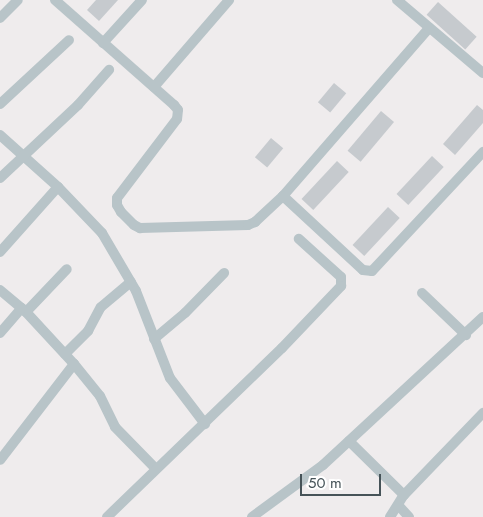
<!DOCTYPE html>
<style>
body{margin:0}
#map{position:relative;width:483px;height:517px;overflow:hidden;background:#efeced;font-family:Jost,sans-serif}
div>[style]{position:absolute}
[style*='--x']{left:calc(var(--x)*1px);top:calc(var(--y)*1px);width:calc(var(--w)*1px);rotate:calc(var(--a)*1deg)}
.building>*{inset:0;background:#c6cace;transform-origin:0 0}
.street>*{height:10px;margin:-5px;padding:0 5px;transform-origin:5px;border-radius:5px;background:#b8c4c8}
span{translate:-50% -50%;white-space:nowrap;text-align:center;line-height:1.15;-webkit-text-stroke:4px #fff;paint-order:stroke}
.scale{position:absolute;left:300px;top:474px;width:81px;height:22px;box-sizing:border-box;border:2px solid #465358;border-top:0;padding-left:6px;font-size:15px;line-height:18px;white-space:nowrap;color:#465358;-webkit-text-stroke:4px #fff;paint-order:stroke}
</style>
<div id="map">
<div class="building">
<div style="clip-path:polygon(96px 0,118px 0,99px 21px,87px 10px)"></div>
<div style="left:438px;top:2px;width:52px;height:17px;rotate:42deg"></div>
<div style="left:334px;top:83px;width:16px;height:25px;rotate:40deg"></div>
<div style="clip-path:polygon(477px 105px,483px 110px,483px 123px,455px 155px,443px 144px)"></div>
<div style="left:381px;top:111px;width:17px;height:52px;rotate:40deg"></div>
<div style="left:271px;top:138px;width:16px;height:25px;rotate:40deg"></div>
<div style="left:432px;top:156px;width:16px;height:52px;rotate:43deg"></div>
<div style="left:337px;top:161px;width:16px;height:52px;rotate:43deg"></div>
<div style="left:388px;top:207px;width:16px;height:52px;rotate:43deg"></div>
</div>
<div class="street">
<div style="--x:55;--y:0;--w:159;--a:41.4"></div>
<div style="--x:174;--y:105;--w:6;--a:51"></div>
<div style="--x:178;--y:110;--w:9;--a:96"></div>
<div style="--x:177;--y:119;--w:99;--a:127.2"></div>
<div style="--x:117;--y:198;--w:7;--a:90"></div>
<div style="--x:117;--y:205;--w:8;--a:60"></div>
<div style="--x:121;--y:212;--w:18;--a:45"></div>
<div style="--x:134;--y:225;--w:7;--a:27"></div>
<div style="--x:140;--y:228;--w:108;--a:-1.6"></div>
<div style="--x:248;--y:225;--w:8;--a:-23"></div>
<div style="--x:255;--y:222;--w:38;--a:-43"></div>
<div style="--x:283;--y:196;--w:223;--a:-49"></div>
<div style="--x:397;--y:0;--w:113;--a:40.3"></div>
<div style="--x:0;--y:18;--w:25;--a:-45"></div>
<div style="--x:103;--y:43;--w:58;--a:-47.8"></div>
<div style="--x:154;--y:87;--w:115;--a:-49.2"></div>
<div style="--x:0;--y:104;--w:94;--a:-42.8"></div>
<div style="--x:0;--y:135;--w:78;--a:41.9"></div>
<div style="--x:58;--y:187;--w:64;--a:46.3"></div>
<div style="--x:102;--y:233;--w:67;--a:59.6"></div>
<div style="--x:136;--y:291;--w:93;--a:68.7"></div>
<div style="--x:170;--y:378;--w:58;--a:52.7"></div>
<div style="--x:0;--y:178;--w:107;--a:-43.1"></div>
<div style="--x:78;--y:105;--w:47;--a:-48.5"></div>
<div style="--x:283;--y:196;--w:109;--a:42.8"></div>
<div style="--x:363;--y:270;--w:9;--a:6"></div>
<div style="--x:372;--y:271;--w:163;--a:-47"></div>
<div style="--x:0;--y:252;--w:87;--a:-48.3"></div>
<div style="--x:0;--y:290;--w:34;--a:40"></div>
<div style="--x:26;--y:312;--w:71;--a:47.3"></div>
<div style="--x:74;--y:364;--w:121;--a:127.6"></div>
<div style="--x:422;--y:293;--w:61;--a:43.7"></div>
<div style="--x:26;--y:312;--w:59;--a:-46.4"></div>
<div style="--x:0;--y:333;--w:33;--a:-49"></div>
<div style="--x:154;--y:339;--w:40;--a:-40"></div>
<div style="--x:185;--y:313;--w:56;--a:-45.7"></div>
<div style="--x:65;--y:354;--w:33;--a:-45"></div>
<div style="--x:88;--y:331;--w:27;--a:-62"></div>
<div style="--x:101;--y:307;--w:39;--a:-40"></div>
<div style="--x:74;--y:364;--w:41;--a:50.9"></div>
<div style="--x:100;--y:396;--w:34;--a:64"></div>
<div style="--x:115;--y:427;--w:57;--a:45.7"></div>
<div style="--x:349;--y:441;--w:77;--a:44.5"></div>
<div style="--x:399;--y:506;--w:15;--a:48"></div>
<div style="--x:107;--y:517;--w:243;--a:-44"></div>
<div style="--x:282;--y:348;--w:86;--a:-46.4"></div>
<div style="--x:341;--y:286;--w:9;--a:-90"></div>
<div style="--x:341;--y:277;--w:57;--a:-137.9"></div>
<div style="--x:252;--y:517;--w:88;--a:-36.2"></div>
<div style="--x:323;--y:465;--w:218;--a:-42.8"></div>
<div style="--x:390;--y:517;--w:26;--a:-58"></div>
<div style="--x:404;--y:495;--w:114;--a:-46.1"></div>
</div>
<div class="scale">50 m</div>
</div>
